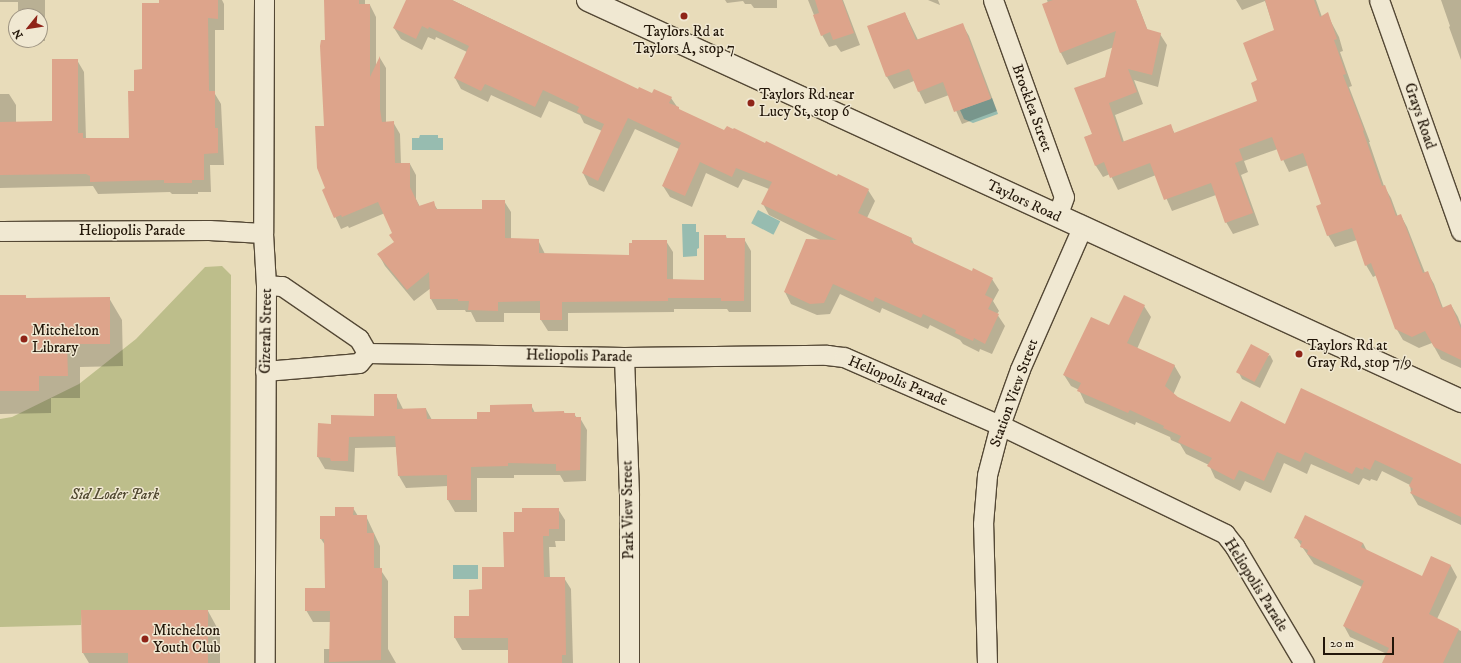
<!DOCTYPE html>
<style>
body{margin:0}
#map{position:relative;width:1461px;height:663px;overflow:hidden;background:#e8dcba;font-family:"IM FELL DW Pica",serif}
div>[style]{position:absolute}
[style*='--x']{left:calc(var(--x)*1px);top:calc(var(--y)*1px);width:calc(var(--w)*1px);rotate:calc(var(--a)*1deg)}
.green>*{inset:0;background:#bdbe8b}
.water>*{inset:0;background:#97bcb0;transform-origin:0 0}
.shadow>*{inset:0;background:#0003}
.building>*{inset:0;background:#dda48b;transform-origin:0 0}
.roads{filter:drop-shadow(1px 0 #544835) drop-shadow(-1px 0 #544835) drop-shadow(0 1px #544835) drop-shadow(0 -1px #544835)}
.street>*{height:19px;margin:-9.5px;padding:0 9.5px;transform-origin:9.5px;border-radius:9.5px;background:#f0e8d2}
.secondary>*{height:22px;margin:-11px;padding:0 11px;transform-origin:11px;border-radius:11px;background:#f0e8d2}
.dots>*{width:11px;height:11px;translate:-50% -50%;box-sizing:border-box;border:2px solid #f0e8d2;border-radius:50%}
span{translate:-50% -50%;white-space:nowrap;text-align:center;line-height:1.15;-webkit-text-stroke:3px #f0e8d2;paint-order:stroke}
.poi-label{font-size:15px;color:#221609}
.left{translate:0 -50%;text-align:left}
.street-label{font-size:15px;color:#221609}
.park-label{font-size:15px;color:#504830;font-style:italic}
.north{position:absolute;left:8px;top:8px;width:40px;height:40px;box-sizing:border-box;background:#f0e8d2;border:1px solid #9e9482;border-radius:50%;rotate:240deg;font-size:11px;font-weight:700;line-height:16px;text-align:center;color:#221609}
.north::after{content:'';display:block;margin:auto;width:14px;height:18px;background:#8f2418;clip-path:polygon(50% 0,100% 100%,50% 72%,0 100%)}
.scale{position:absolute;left:1323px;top:637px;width:71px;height:18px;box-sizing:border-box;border:2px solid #221609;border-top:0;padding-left:5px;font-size:12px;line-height:14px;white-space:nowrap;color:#221609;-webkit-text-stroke:3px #f0e8d2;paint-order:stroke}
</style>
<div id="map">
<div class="green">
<div style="clip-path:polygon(222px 266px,231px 275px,230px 610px,82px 610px,81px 625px,0 627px,0 419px,12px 417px,79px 384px,136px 339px,205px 267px)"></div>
</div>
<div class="water">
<div style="clip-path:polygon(992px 98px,998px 114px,973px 123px,964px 119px,960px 110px)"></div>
<div style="clip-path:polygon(420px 135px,438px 135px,438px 138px,443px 138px,443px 150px,412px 150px,412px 138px,419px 138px)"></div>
<div style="left:758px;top:210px;width:25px;height:15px;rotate:27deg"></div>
<div style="clip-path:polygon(682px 224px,696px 224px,696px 232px,699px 232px,699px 248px,697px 249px,697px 256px,683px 257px)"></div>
<div style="left:453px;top:565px;width:25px;height:14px"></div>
</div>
<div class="shadow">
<div style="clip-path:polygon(0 0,45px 0,45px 41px,24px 40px,40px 40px,40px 16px,18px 16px,18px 2px,0 2px)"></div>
<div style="clip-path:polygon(160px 0,222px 0,224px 4px,224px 30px,215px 30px,215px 94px,221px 104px,224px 165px,210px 165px,211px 192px,198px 192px,198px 194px,172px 194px,170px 192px,98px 194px,93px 186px,0 188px,0 94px,9px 94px,16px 105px,16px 123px,53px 122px,77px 60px,84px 72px,86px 139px,130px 139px,135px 92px,143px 70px)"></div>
<div style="clip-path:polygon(325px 0,365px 0,365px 5px,370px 5px,376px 17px,376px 67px,380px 58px,386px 68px,386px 122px,393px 122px,400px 134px,401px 164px,410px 164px,416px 175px,416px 199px,420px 207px,433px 203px,438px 210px,483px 210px,504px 201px,511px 212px,511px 239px,538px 240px,545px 254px,630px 256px,666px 241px,673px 252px,673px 280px,705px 281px,726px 236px,727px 239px,744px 239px,751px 251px,751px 312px,729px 312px,727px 309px,674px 309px,674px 312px,568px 313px,568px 331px,548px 331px,541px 320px,541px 313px,504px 313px,504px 322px,476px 322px,471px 312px,466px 312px,465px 310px,437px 310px,431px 299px,431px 288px,414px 301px,385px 266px,379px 255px,395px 242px,394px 233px,385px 213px,349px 228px,348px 226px,341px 229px,323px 190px,327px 189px)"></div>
<div style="clip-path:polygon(407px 0,452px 0,638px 90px,671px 98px,680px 111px,725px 131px,868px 190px,875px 201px,867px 218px,911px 238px,915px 246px,972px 272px,992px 279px,999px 290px,993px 301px,999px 311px,997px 314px,1005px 326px,992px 354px,980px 349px,979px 352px,963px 344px,960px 340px,930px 325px,928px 329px,882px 308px,880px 313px,840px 294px,830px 314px,817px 315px,791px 304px,785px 292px,822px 241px,769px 215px,763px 204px,769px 189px,743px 179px,738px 188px,706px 173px,692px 207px,670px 197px,663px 186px,679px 149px,635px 129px,604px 192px,589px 185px,583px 173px,602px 131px,584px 123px,580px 115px,549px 101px,541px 118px,491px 95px,488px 102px,461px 89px,455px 78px,467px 52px,436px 37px,435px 40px,428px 37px,422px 50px,401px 39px,394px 28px)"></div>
<div style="clip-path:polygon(725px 0,777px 0,777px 8px,754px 8px,751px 4px,745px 4px,743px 1px,727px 3px)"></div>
<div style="clip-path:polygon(808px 0,843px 0,860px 45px,841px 52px,836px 45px,829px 47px,822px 35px)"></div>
<div style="clip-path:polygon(928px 0,938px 0,940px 5px)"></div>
<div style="clip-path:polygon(1047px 0,1136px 0,1148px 31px,1160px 34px,1167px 45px,1158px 87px,1134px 80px,1143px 104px,1115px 115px,1124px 142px,1170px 125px,1175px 134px,1259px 102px,1258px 81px,1275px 31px,1265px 1px,1242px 10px,1236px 0,1316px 0,1322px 17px,1327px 14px,1339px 37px,1343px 51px,1340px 52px,1352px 86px,1349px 87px,1370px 142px,1369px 142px,1384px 186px,1391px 198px,1398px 217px,1401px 216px,1407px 227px,1425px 273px,1427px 272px,1434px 284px,1443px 308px,1451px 305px,1458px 317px,1461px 325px,1461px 368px,1441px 359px,1432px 343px,1419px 348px,1403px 340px,1396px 328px,1377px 275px,1373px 277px,1366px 265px,1357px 240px,1335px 247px,1328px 235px,1323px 204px,1309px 165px,1289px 172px,1278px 149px,1244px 161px,1248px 172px,1241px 175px,1259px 225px,1233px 234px,1226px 222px,1216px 195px,1172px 211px,1156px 175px,1118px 190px,1110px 174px,1103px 177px,1096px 166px,1085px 137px,1093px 134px,1114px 47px,1067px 65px,1061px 53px,1043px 5px,1048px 3px)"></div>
<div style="clip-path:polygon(1441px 0,1461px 0,1461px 60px,1449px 27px,1450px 26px)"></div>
<div style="clip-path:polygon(905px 13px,918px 40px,962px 24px,969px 36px,997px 111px,962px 124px,949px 95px,925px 104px,914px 81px,894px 89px,887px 77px,868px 27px)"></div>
<div style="clip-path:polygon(0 296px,25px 296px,27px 299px,109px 298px,122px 320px,123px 366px,80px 367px,80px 398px,51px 398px,51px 413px,0 414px)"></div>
<div style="clip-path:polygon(1144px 306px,1151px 317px,1137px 349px,1174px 365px,1181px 377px,1173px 395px,1230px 424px,1285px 425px,1461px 465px,1461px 525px,1418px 505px,1411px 493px,1410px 485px,1382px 471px,1377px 481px,1371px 479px,1370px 481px,1363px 478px,1359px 485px,1311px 464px,1307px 474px,1284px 463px,1271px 493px,1245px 481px,1240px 491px,1215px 478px,1209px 465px,1186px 454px,1180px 444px,1171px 440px,1170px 437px,1136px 422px,1135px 425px,1085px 403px,1079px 390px,1071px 386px,1064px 375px,1109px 326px)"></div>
<div style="clip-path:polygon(1270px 355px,1273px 361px,1260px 388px,1242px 379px,1239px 373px)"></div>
<div style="clip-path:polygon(396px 395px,403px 409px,426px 409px,432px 420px,478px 420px,491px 413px,531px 405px,535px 413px,564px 412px,565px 414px,574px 414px,577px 418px,580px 418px,587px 430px,586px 481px,564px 482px,560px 475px,514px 475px,514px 478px,477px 478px,477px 512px,455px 512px,448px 500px,448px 486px,406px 488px,399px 476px,396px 447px,355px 448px,354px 472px,325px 469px,318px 457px,319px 424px,332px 425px,376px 417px)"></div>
<div style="clip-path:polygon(353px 508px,358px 516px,366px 516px,380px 546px,380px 569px,388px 581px,388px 649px,396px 663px,324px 663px,324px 649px,330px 649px,331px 622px,313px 622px,306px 610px,326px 589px,325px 545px,321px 539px,321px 517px,336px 517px)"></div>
<div style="clip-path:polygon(558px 509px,565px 520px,565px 541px,555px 541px,556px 547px,549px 547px,550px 578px,564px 578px,571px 589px,573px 663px,509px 663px,509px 650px,462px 650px,455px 638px,455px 617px,470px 617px,483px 590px,505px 568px,515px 533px)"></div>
<div style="clip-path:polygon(1296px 538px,1363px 543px,1367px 551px,1422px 578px,1432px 557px,1451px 566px,1457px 577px,1437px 619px,1461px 631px,1461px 663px,1383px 663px,1387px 654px,1350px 637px,1344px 626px,1362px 587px,1314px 564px)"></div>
<div style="clip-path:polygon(208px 611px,220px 633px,220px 663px,89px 663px,83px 653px)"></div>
</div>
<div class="building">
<div style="clip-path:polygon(159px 0,218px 0,218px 19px,208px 18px,209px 91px,215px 91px,215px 128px,218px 128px,218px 153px,204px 154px,204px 180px,192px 180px,192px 183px,164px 183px,164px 180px,90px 182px,90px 176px,86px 174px,0 175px,0 122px,52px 121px,52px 59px,78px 59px,78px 133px,83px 133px,83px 138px,129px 138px,128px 91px,134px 91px,134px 70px,142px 69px,142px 3px,159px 3px)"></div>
<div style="clip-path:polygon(324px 0,359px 0,359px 4px,370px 4px,370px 77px,380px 56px,380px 109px,382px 122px,394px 121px,395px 163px,410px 163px,410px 187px,419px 206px,434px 201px,436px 209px,482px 209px,482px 200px,505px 200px,505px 238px,539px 239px,539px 253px,629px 255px,629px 243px,632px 243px,632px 240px,667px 240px,667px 279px,704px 280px,704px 235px,726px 235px,726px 238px,745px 238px,744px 301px,721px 301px,721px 298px,668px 298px,668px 301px,562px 302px,562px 320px,540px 320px,540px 301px,498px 302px,498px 311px,468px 310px,469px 301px,458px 301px,458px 299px,430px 299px,429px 272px,407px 290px,377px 254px,394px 242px,389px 235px,392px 233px,378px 202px,342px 217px,341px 215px,334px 218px,322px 190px,325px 188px,317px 168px,315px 126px,324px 126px,320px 46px,321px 40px,325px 40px)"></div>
<div style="clip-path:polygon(406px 0,452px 0,638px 89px,639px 87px,652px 93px,654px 89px,672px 97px,669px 103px,679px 107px,679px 109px,724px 130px,727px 126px,733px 129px,734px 128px,765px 143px,766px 141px,837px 176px,838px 174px,869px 189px,858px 213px,912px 238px,910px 242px,972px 271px,973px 268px,993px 278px,985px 295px,993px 299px,988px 309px,999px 314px,985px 344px,974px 338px,973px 341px,955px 333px,956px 330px,923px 314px,921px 318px,875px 297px,873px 302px,833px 284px,824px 303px,810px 304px,784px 292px,806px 239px,837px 240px,761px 204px,772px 182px,736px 168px,732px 177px,700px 162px,685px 196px,662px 186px,681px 143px,628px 118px,598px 181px,582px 173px,604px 124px,577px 112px,579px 107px,543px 90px,535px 107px,485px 84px,481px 91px,454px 78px,469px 46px,429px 27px,428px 29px,422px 26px,416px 39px,393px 28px)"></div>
<div style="clip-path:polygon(815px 0,842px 0,854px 33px,833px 40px,830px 32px,821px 36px,813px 15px,819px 13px)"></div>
<div style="clip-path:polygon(1053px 0,1136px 0,1147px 29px,1161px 33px,1152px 75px,1128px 69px,1137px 92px,1109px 103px,1122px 142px,1171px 124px,1174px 133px,1257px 101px,1251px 83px,1257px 80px,1243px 43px,1274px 30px,1265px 0,1314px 0,1320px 17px,1328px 12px,1337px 39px,1334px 40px,1346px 74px,1343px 75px,1364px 130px,1363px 131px,1382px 186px,1385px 185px,1396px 216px,1401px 214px,1423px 273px,1428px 271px,1442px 308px,1451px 304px,1461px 329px,1461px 360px,1434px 347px,1425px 331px,1412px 337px,1395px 329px,1371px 263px,1365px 266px,1352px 228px,1327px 236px,1316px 206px,1321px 204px,1303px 153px,1281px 161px,1272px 137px,1239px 149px,1243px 160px,1235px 163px,1253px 213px,1225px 223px,1211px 183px,1164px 200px,1150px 163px,1110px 178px,1104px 162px,1095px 166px,1084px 137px,1092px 134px,1074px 88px,1105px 77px,1116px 31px,1060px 53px,1042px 4px)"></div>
<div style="clip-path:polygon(905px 12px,916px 40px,963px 23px,991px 99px,954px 112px,943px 82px,918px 92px,909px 69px,886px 77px,867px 26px)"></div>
<div style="clip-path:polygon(0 295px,26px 295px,26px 298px,110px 297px,110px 344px,67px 344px,68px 376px,39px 376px,39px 391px,0 391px)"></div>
<div style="clip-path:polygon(1124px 295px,1145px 305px,1127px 343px,1175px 365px,1165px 386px,1178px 397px,1230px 422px,1241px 401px,1285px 424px,1301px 388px,1461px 464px,1461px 517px,1410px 493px,1413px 489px,1409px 486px,1413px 478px,1375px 460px,1370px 470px,1364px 467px,1363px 470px,1356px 467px,1352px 474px,1305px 452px,1300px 462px,1277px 452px,1264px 481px,1239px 470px,1234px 480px,1207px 466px,1212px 458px,1178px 442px,1181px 436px,1163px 428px,1164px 426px,1130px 410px,1128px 413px,1077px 391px,1081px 383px,1063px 375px,1076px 348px,1091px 317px,1109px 325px)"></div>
<div style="left:1251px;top:344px;width:21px;height:32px;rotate:28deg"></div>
<div style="clip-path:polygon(374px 394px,397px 394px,397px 409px,426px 408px,427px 419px,477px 419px,477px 412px,490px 412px,490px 405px,532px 404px,532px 412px,564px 411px,564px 413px,575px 413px,575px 417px,581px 417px,580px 470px,556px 471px,556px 464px,508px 463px,508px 466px,471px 467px,471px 500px,447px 500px,447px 475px,398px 476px,395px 436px,349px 437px,348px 461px,331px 461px,330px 458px,317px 457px,318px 423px,331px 424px,331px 415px,374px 416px)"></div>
<div style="clip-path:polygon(335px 507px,354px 507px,353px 515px,367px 515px,367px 533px,374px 533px,374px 568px,382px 568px,381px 660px,329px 662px,330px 611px,305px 611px,305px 588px,325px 588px,324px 539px,320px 539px,320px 516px,335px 516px)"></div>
<div style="clip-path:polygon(522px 508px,559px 508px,559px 529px,549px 529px,549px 536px,543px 536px,544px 577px,565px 577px,566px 655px,562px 655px,562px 663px,508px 663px,508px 638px,454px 638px,454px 616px,469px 616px,469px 590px,482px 589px,482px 567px,504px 567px,503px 532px,514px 532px,514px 512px,522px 512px)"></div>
<div style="clip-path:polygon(1305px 515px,1363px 543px,1361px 547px,1422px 576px,1431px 556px,1451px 565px,1429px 614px,1459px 629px,1443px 663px,1382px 663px,1389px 648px,1343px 626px,1364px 581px,1307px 554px,1308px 550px,1300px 547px,1302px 541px,1294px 538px)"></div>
<div style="clip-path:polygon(81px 610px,208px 610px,208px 663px,128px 663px,128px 653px,82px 653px)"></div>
</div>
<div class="roads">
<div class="street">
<div style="--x:264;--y:0;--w:233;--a:90.2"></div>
<div style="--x:263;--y:233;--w:52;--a:86.7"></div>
<div style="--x:266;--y:285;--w:378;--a:90.2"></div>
<div style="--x:993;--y:0;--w:209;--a:70.2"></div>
<div style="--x:1064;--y:197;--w:20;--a:110"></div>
<div style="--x:1379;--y:0;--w:245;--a:70.5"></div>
<div style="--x:0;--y:231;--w:209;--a:-0.3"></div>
<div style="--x:209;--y:230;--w:54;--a:3.2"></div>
<div style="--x:266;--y:285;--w:16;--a:4"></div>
<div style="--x:282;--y:286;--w:93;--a:34.5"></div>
<div style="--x:359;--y:339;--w:16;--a:60"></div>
<div style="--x:624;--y:357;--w:138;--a:87.9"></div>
<div style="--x:629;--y:495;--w:168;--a:90"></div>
<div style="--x:265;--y:371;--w:94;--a:-4.9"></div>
<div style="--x:359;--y:363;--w:13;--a:-51"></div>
<div style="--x:367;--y:353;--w:257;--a:0.9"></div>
<div style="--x:624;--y:357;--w:203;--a:-0.6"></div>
<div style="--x:827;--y:355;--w:17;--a:7"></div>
<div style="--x:844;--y:357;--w:170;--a:23.6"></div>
<div style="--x:1000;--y:425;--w:250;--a:25.8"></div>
<div style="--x:1225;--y:534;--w:16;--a:52"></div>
<div style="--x:1235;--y:547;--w:135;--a:59.3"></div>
<div style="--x:987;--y:663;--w:139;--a:-91.6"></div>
<div style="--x:983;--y:524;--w:49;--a:-85.3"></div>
<div style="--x:987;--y:475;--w:52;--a:-75.4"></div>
<div style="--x:1000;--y:425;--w:59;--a:-70.3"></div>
<div style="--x:1020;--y:369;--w:154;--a:-66.3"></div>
</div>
<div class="secondary">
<div style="--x:588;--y:0;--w:961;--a:24.67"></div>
</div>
</div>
<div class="dots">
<div style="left:684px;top:16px;background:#8f2418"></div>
<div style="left:751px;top:103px;background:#8f2418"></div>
<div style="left:24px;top:339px;background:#8f2418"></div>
<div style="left:1299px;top:354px;background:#8f2418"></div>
<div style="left:145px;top:639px;background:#8f2418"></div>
</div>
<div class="poi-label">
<span style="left:684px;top:40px">Taylors Rd at<br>Taylors A, stop 7</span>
<span class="left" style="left:759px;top:103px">Taylors Rd near<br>Lucy St, stop 6</span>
<span class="left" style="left:32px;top:339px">Mitchelton<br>Library</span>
<span class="left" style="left:1307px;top:354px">Taylors Rd at<br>Gray Rd, stop 7/9</span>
<span class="left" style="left:153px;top:639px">Mitchelton<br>Youth Club</span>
</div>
<div class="street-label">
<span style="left:1032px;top:108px;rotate:70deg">Brocklea Street</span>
<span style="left:1420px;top:116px;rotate:71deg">Grays Road</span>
<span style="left:1024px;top:201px;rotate:25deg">Taylors Road</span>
<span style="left:132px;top:231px">Heliopolis Parade</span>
<span style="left:266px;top:331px;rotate:-89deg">Gizerah Street</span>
<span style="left:579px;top:356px;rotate:1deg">Heliopolis Parade</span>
<span style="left:898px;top:381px;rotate:23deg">Heliopolis Parade</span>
<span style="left:1014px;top:393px;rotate:-70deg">Station View Street</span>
<span style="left:628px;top:510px;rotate:-91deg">Park View Street</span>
<span style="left:1256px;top:585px;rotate:58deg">Heliopolis Parade</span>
</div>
<div class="park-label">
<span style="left:115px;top:495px">Sid Loder Park</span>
</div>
<div class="north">N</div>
<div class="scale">20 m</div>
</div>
